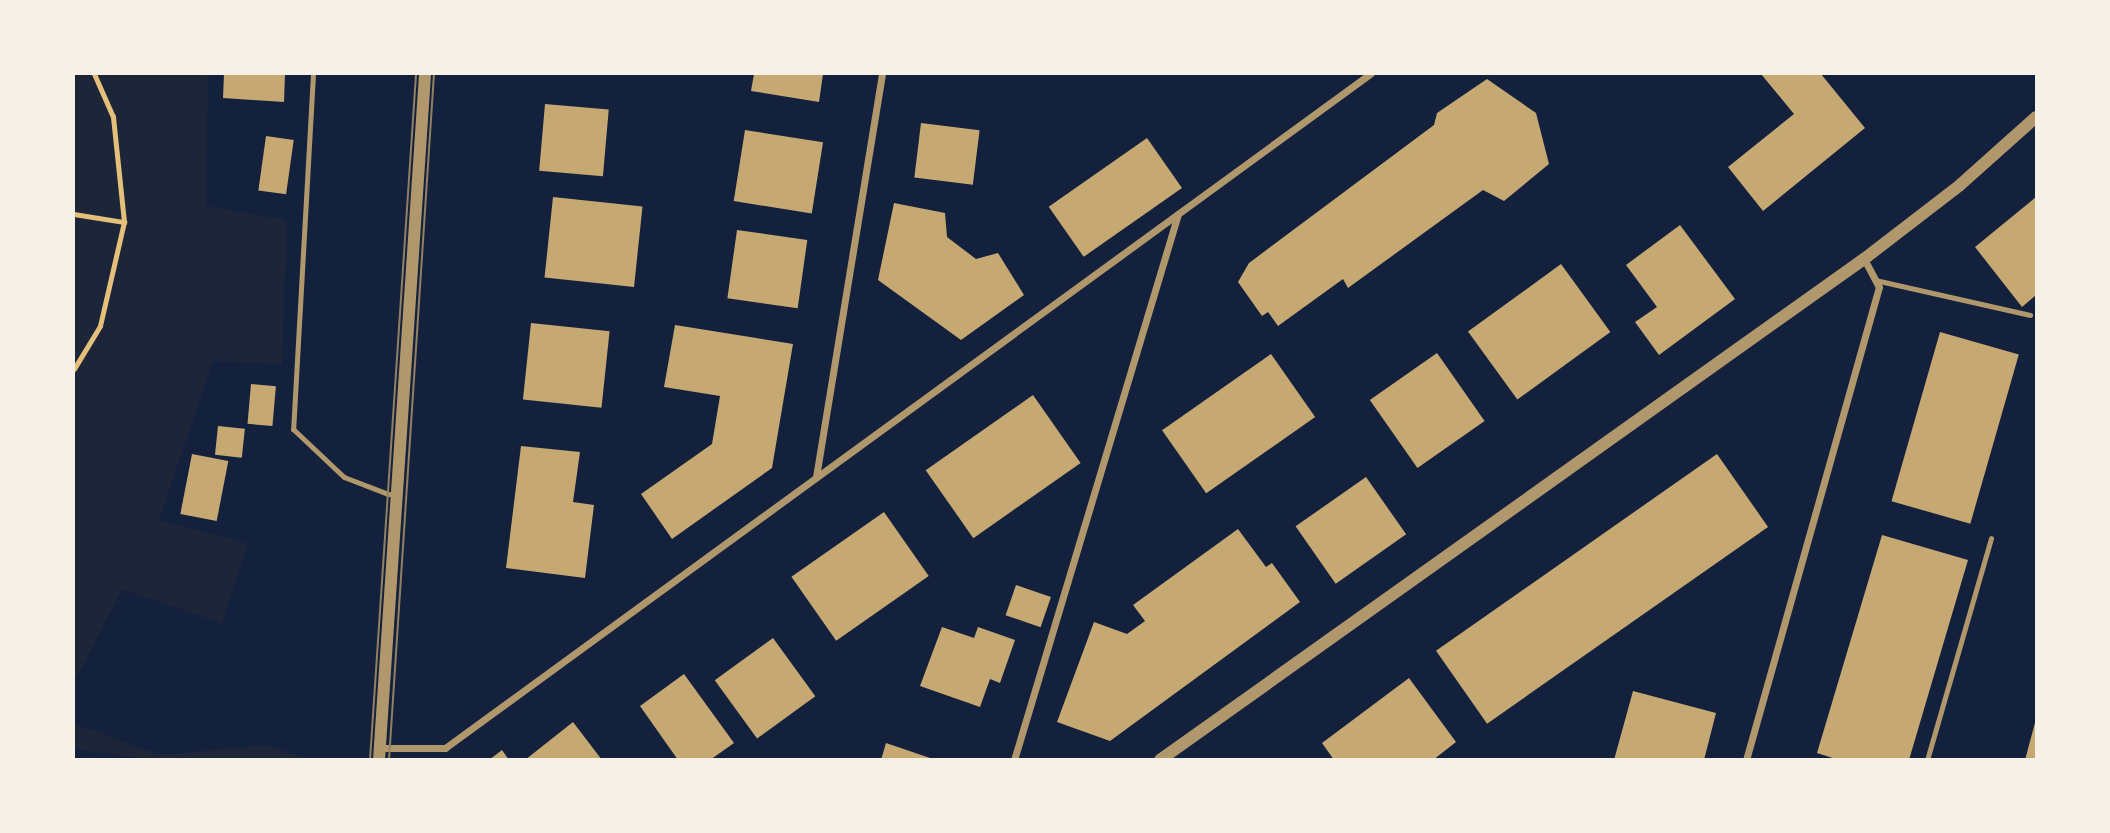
<!DOCTYPE html>
<style>
body{margin:0}
#map{position:relative;width:2110px;height:833px;overflow:hidden;background:#14213d;font-family:"Sofia Sans Condensed",sans-serif}
div>[style]{position:absolute}
[style*='--x']{left:calc(var(--x)*1px);top:calc(var(--y)*1px);width:calc(var(--w)*1px);rotate:calc(var(--a)*1deg)}
.green>*{inset:0;background:#1d2539}
.building>*{inset:0;background:#c6a872;transform-origin:0 0}
.path>*{height:4.5px;margin:-2.25px;padding:0 2.25px;transform-origin:2.25px;border-radius:2.25px;background:#e5c07b}
.service>*{height:5px;margin:-2.5px;padding:0 2.5px;transform-origin:2.5px;border-radius:2.5px;background:#b1986c}
.minor>*{height:7px;margin:-3.5px;padding:0 3.5px;transform-origin:3.5px;border-radius:3.5px;background:#b1986c}
.tertiary>*{height:12px;margin:-6px;padding:0 6px;transform-origin:6px;border-radius:6px;background:#b1986c}
.tram>*{height:2px;margin:-1px;padding:0 1px;transform-origin:1px;border-radius:1px;background:#918062}
span{translate:-50% -50%;white-space:nowrap;text-align:center;line-height:1.15;-webkit-text-stroke:7px #f6f1e7;paint-order:stroke}
.frame{position:absolute;inset:0;border:75px solid #f6f1e7;pointer-events:none}
</style>
<div id="map">
<div class="green">
<div style="clip-path:polygon(74px 74px,208px 74px,206px 206px,287px 220px,282px 364px,213px 361px,159px 520px,248px 544px,222px 623px,122px 589px,74px 683px)"></div>
<div style="clip-path:polygon(74px 724px,161px 755px,265px 745px,310px 759px,157px 760px,74px 749px)"></div>
</div>
<div class="building">
<div style="clip-path:polygon(224px 74px,285px 74px,284px 102px,223px 98px)"></div>
<div style="clip-path:polygon(754px 74px,823px 74px,819px 102px,751px 91px)"></div>
<div style="clip-path:polygon(1761px 74px,1821px 74px,1865px 128px,1763px 211px,1728px 167px,1794px 114px)"></div>
<div style="clip-path:polygon(1487px 79px,1536px 113px,1549px 164px,1504px 201px,1483px 190px,1348px 288px,1343px 279px,1278px 326px,1268px 312px,1262px 316px,1238px 282px,1249px 263px,1434px 125px,1437px 113px)"></div>
<div style="left:545px;top:104px;width:64px;height:67px;rotate:5deg"></div>
<div style="left:921px;top:123px;width:59px;height:55px;rotate:7deg"></div>
<div style="left:745px;top:130px;width:79px;height:72px;rotate:9deg"></div>
<div style="left:266px;top:136px;width:28px;height:55px;rotate:8deg"></div>
<div style="left:1147px;top:138px;width:61px;height:120px;rotate:55deg"></div>
<div style="left:553px;top:197px;width:90px;height:81px;rotate:6deg"></div>
<div style="clip-path:polygon(2036px 197px,2036px 295px,2022px 307px,1975px 247px)"></div>
<div style="clip-path:polygon(894px 203px,945px 213px,947px 237px,976px 259px,998px 253px,1024px 295px,961px 340px,878px 280px)"></div>
<div style="clip-path:polygon(1680px 225px,1735px 299px,1659px 355px,1635px 322px,1657px 307px,1626px 265px)"></div>
<div style="left:737px;top:230px;width:71px;height:69px;rotate:8deg"></div>
<div style="left:1561px;top:264px;width:84px;height:115px;rotate:54deg"></div>
<div style="left:531px;top:323px;width:79px;height:77px;rotate:6deg"></div>
<div style="clip-path:polygon(675px 325px,793px 344px,772px 468px,672px 539px,641px 494px,712px 444px,720px 396px,664px 387px)"></div>
<div style="left:1940px;top:332px;width:82px;height:176px;rotate:16deg"></div>
<div style="left:1437px;top:353px;width:83px;height:82px;rotate:55deg"></div>
<div style="left:1271px;top:354px;width:77px;height:133px;rotate:55deg"></div>
<div style="left:251px;top:384px;width:25px;height:40px;rotate:5deg"></div>
<div style="left:1033px;top:395px;width:83px;height:131px;rotate:55deg"></div>
<div style="left:218px;top:426px;width:27px;height:29px;rotate:6deg"></div>
<div style="clip-path:polygon(521px 446px,580px 452px,573px 502px,594px 505px,585px 578px,506px 568px)"></div>
<div style="left:192px;top:454px;width:37px;height:61px;rotate:11deg"></div>
<div style="left:1717px;top:454px;width:89px;height:343px;rotate:55deg"></div>
<div style="left:1366px;top:477px;width:70px;height:86px;rotate:55deg"></div>
<div style="left:884px;top:512px;width:78px;height:113px;rotate:55deg"></div>
<div style="clip-path:polygon(1238px 529px,1266px 567px,1272px 563px,1300px 602px,1110px 741px,1057px 722px,1094px 622px,1127px 634px,1145px 621px,1133px 605px)"></div>
<div style="clip-path:polygon(1882px 535px,1968px 560px,1909px 760px,1839px 760px,1817px 753px)"></div>
<div style="left:1016px;top:585px;width:37px;height:32px;rotate:19deg"></div>
<div style="clip-path:polygon(942px 627px,974px 638px,978px 627px,1015px 640px,1000px 683px,990px 679px,980px 707px,920px 686px)"></div>
<div style="left:773px;top:638px;width:72px;height:72px;rotate:54deg"></div>
<div style="clip-path:polygon(684px 674px,734px 743px,710px 760px,678px 760px,640px 706px)"></div>
<div style="clip-path:polygon(1409px 678px,1456px 742px,1433px 760px,1334px 760px,1322px 743px)"></div>
<div style="clip-path:polygon(1633px 691px,1716px 713px,1704px 760px,1614px 760px)"></div>
<div style="clip-path:polygon(2036px 719px,2036px 760px,2025px 760px)"></div>
<div style="clip-path:polygon(573px 722px,602px 760px,525px 760px)"></div>
<div style="clip-path:polygon(886px 743px,933px 759px,933px 760px,881px 760px)"></div>
<div style="clip-path:polygon(502px 750px,509px 760px,489px 760px)"></div>
</div>
<div class="path">
<div style="--x:74;--y:214;--w:51;--a:9.1"></div>
<div style="--x:74;--y:369;--w:50;--a:-58.8"></div>
<div style="--x:100;--y:326;--w:107;--a:-77"></div>
<div style="--x:124;--y:222;--w:106;--a:-96"></div>
<div style="--x:113;--y:117;--w:47;--a:-113.8"></div>
</div>
<div class="service">
<div style="--x:313;--y:74;--w:356;--a:93.2"></div>
<div style="--x:293;--y:429;--w:70;--a:43.3"></div>
<div style="--x:344;--y:477;--w:47;--a:21.1"></div>
<div style="--x:388;--y:494;--w:9;--a:6"></div>
<div style="--x:1875;--y:280;--w:159;--a:12.7"></div>
<div style="--x:1927;--y:760;--w:231;--a:-73.9"></div>
</div>
<div class="minor">
<div style="--x:816;--y:477;--w:408;--a:-80.7"></div>
<div style="--x:380;--y:748;--w:65;--a:0"></div>
<div style="--x:445;--y:748;--w:1145;--a:-36.08"></div>
<div style="--x:1014;--y:760;--w:570;--a:-73.28"></div>
<div style="--x:1746;--y:760;--w:491;--a:-74.3"></div>
<div style="--x:1879;--y:287;--w:32;--a:-118"></div>
</div>
<div class="tertiary">
<div style="--x:379;--y:760;--w:688;--a:-86.16"></div>
<div style="--x:1160;--y:760;--w:864;--a:-35.44"></div>
<div style="--x:1864;--y:259;--w:121;--a:-37.6"></div>
<div style="--x:1960;--y:185;--w:102;--a:-41.8"></div>
</div>
<div class="tram">
<div style="--x:370;--y:760;--w:688;--a:-86.16"></div>
<div style="--x:389;--y:760;--w:687;--a:-86.25"></div>
</div>
<div class="frame"></div>
</div>
